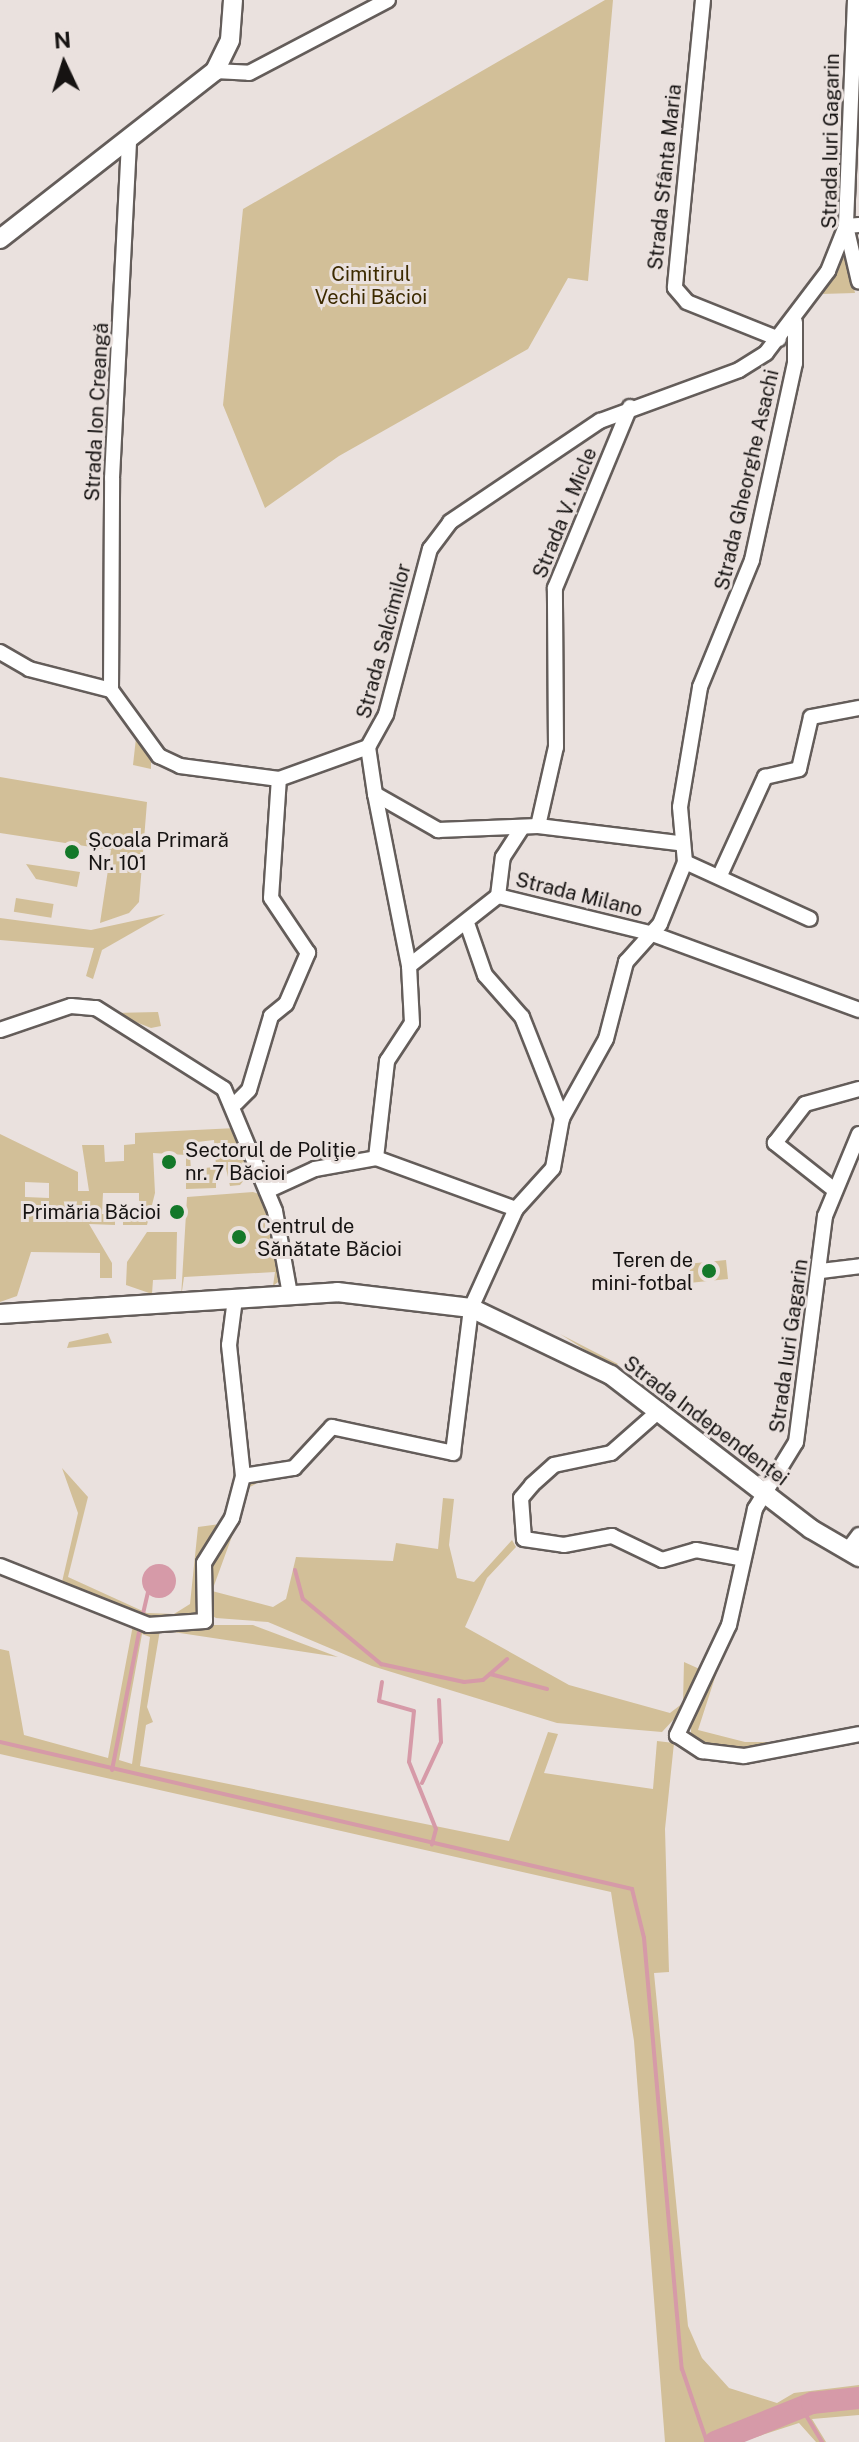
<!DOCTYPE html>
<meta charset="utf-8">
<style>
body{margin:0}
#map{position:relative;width:859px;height:2442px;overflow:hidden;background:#eae1de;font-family:"Public Sans",sans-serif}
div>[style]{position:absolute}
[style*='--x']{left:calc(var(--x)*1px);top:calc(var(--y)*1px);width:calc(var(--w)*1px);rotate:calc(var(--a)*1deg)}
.green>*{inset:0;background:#d2bf98;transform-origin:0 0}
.water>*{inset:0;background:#d69aa8}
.round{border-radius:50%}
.stream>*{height:4px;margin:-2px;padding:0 2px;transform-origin:2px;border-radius:2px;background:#d69aa8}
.river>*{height:22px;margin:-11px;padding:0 11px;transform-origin:11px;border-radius:11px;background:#d69aa8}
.roads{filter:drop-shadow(2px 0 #645d5a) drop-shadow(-2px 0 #645d5a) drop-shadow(0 2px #645d5a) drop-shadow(0 -2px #645d5a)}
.street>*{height:14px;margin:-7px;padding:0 7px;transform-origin:7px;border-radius:7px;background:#fff}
.secondary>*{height:18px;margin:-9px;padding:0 9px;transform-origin:9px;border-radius:9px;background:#fff}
.dots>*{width:22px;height:22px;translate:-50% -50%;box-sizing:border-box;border:4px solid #eae1de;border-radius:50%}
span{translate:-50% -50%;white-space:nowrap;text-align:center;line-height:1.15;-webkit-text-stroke:6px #eae1de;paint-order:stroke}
.street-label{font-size:20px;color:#161312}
.park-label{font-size:20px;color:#3c2a00}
.poi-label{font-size:20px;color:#161312}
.left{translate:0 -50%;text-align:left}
.right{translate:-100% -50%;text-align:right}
.north{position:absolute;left:24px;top:24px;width:80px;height:80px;-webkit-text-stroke:6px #eae1de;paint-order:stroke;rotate:356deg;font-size:22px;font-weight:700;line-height:32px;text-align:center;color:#161312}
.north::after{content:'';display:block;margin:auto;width:28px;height:36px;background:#161312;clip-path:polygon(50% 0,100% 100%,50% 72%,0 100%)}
</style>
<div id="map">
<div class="green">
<div style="clip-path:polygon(605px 0,613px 0,588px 281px,568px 278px,528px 349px,339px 456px,265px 508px,223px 405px,243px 209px)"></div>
<div style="clip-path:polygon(841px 257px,848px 259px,855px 293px,821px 294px)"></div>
<div style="clip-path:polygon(136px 738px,151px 758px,151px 769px,133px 765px)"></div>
<div style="clip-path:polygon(0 777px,147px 802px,139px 902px,129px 913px,100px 923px,111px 850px,0 833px)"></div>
<div style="clip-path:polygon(26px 864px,80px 872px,77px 887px,36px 879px)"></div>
<div style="left:16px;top:898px;width:38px;height:14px;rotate:9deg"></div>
<div style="clip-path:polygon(165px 914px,102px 950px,93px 979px,86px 976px,94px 948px,0 940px,0 918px,91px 930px)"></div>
<div style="clip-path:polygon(158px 1012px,161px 1026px,151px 1028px,113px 1013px)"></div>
<div style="clip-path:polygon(evenodd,236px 1128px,249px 1174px,240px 1185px,230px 1186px,225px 1164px,216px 1165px,214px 1140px,189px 1143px,191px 1169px,216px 1167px,216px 1188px,186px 1189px,186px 1155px,153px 1153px,155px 1193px,147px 1225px,123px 1225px,123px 1214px,139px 1214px,139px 1193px,103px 1193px,102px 1214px,115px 1214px,115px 1225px,89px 1224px,112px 1263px,112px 1278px,100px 1278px,100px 1253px,31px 1252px,17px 1296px,0 1302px,0 1134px,78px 1172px,78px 1191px,89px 1191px,82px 1145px,104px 1145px,105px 1162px,124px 1161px,124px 1145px,135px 1144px,135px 1133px,236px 1128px,25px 1182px,49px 1183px,49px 1198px,25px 1197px,25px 1182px)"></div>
<div style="clip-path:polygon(253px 1192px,264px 1196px,273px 1224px,278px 1282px,273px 1286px,275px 1272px,184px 1277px,181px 1298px,187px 1197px)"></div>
<div style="clip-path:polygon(147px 1232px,177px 1232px,176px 1279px,153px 1280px,152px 1294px,126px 1285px,127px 1262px)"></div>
<div style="left:726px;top:1260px;width:19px;height:37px;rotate:84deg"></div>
<div style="clip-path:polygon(108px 1333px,112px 1343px,67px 1348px,69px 1342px)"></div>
<div style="clip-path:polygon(560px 1334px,618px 1364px,614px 1368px)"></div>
<div style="clip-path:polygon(62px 1468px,88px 1497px,68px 1577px,147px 1613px,174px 1614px,190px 1604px,198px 1527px,220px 1524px,201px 1562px,199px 1617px,134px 1617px,62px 1582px,78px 1513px)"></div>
<div style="clip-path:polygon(268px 1477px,250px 1487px,212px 1591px,273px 1607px,286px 1599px,296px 1557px,393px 1561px,396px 1543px,438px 1549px,443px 1498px,454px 1499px,449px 1545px,457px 1578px,474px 1582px,512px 1540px,516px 1547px,487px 1578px,465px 1627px,569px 1685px,670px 1713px,683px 1703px,684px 1662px,704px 1671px,688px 1704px,662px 1732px,557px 1723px,372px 1666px,268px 1622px,216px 1618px,209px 1614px,207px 1564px,248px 1481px)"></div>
<div style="clip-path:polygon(evenodd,133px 1625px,253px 1625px,338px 1657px,160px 1630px,147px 1707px,153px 1722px,146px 1725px,140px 1766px,509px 1841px,548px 1732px,558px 1734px,544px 1773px,653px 1789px,657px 1741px,674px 1743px,665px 1829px,669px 1972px,654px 1973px,688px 2326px,702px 2358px,729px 2388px,777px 2403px,794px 2393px,859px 2385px,859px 2415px,812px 2419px,826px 2442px,816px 2442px,799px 2423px,741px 2442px,665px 2442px,634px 2041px,611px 1892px,0 1754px,0 1649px,9px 1651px,24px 1735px,108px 1758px,133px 1625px,142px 1634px,150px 1637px,132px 1764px,119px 1760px,142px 1634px)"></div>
<div style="clip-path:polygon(720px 1662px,698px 1730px,745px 1742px,798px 1742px,752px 1753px,691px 1739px,691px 1718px)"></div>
</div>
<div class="water">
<div class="round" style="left:142px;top:1564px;width:34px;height:34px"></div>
</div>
<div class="stream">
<div style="--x:295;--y:1570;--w:30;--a:75"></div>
<div style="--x:303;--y:1599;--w:102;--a:39.8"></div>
<div style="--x:381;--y:1664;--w:85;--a:12.2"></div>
<div style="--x:464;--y:1682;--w:19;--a:-6"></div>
<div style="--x:483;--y:1680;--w:32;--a:-41"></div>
<div style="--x:142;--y:1618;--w:27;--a:-77"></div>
<div style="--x:490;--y:1674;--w:59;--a:14.7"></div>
<div style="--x:382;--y:1682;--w:19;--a:99"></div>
<div style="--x:379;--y:1701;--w:36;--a:16"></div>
<div style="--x:414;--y:1711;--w:51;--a:95.6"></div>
<div style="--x:409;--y:1762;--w:72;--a:68.1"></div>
<div style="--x:436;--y:1829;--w:16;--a:105"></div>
<div style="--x:0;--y:1742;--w:649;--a:13.09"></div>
<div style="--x:632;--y:1889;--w:50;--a:76.2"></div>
<div style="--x:644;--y:1938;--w:433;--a:85"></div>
<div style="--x:682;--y:2369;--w:77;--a:71.1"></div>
<div style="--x:112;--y:1770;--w:140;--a:-78.9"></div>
<div style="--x:422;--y:1783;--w:45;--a:-65.1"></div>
<div style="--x:441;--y:1742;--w:42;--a:-92.7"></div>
<div style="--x:801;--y:2407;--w:41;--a:59"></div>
</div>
<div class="river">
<div style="--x:715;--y:2442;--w:105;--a:-21.9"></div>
<div style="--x:812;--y:2403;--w:47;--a:-6.1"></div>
</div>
<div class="roads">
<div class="street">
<div style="--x:703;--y:0;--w:289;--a:95.6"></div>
<div style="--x:675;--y:288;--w:18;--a:49"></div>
<div style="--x:687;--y:302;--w:99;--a:21.9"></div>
<div style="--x:855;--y:0;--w:226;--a:92.3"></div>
<div style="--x:846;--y:226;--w:57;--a:76.9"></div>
<div style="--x:215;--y:71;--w:34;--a:3"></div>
<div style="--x:249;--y:73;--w:157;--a:-27.7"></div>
<div style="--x:0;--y:652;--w:34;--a:30"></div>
<div style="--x:29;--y:669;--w:85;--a:14.4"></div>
<div style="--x:111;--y:690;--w:82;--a:54"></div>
<div style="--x:159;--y:756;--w:23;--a:25"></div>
<div style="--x:180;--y:766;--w:100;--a:7.5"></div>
<div style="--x:279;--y:779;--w:95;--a:-19.8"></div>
<div style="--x:368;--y:747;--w:38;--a:-61"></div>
<div style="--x:386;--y:714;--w:171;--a:-75.1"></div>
<div style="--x:430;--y:549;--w:34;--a:-53"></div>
<div style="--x:450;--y:522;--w:181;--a:-34"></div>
<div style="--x:600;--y:421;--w:148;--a:-20.1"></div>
<div style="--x:739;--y:370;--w:32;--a:-32"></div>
<div style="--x:766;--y:353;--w:103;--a:-52.9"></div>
<div style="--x:828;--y:271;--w:48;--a:-68.2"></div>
<div style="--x:846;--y:226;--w:13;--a:-4"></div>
<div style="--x:111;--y:690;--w:212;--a:-89.7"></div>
<div style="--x:112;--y:478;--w:341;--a:-87.1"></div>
<div style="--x:368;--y:747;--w:48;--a:81.5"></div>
<div style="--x:375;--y:794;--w:73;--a:29.7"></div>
<div style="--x:438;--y:830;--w:100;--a:-2.3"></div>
<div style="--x:538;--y:826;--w:141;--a:6.9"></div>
<div style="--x:375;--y:794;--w:175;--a:78.8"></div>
<div style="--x:538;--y:826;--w:81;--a:-77.2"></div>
<div style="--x:556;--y:747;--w:159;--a:-90.4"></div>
<div style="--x:555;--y:588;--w:196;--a:-67.5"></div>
<div style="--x:685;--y:862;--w:137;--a:24.5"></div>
<div style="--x:721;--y:873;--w:106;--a:-65.4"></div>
<div style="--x:765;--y:777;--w:35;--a:-13"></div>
<div style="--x:799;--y:769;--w:53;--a:-77"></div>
<div style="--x:811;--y:717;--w:49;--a:-10.6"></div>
<div style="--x:498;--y:896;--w:156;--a:13.7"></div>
<div style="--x:650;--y:933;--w:223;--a:20.2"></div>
<div style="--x:468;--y:926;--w:52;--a:70.9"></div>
<div style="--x:485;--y:975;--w:56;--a:48.6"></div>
<div style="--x:522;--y:1017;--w:109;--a:68.4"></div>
<div style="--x:0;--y:1030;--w:75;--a:-18.7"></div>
<div style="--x:71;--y:1006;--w:25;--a:5"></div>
<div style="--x:96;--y:1008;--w:151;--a:32.3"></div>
<div style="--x:224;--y:1089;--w:132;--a:67.3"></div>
<div style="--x:275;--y:1211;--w:84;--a:79.8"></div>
<div style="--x:236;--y:1103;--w:18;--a:-45"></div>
<div style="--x:249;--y:1090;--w:77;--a:-73.4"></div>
<div style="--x:271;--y:1016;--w:19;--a:-39"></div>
<div style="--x:286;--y:1004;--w:56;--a:-66.7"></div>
<div style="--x:308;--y:953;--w:66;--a:-123.9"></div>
<div style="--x:271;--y:898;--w:119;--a:-86.2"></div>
<div style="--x:859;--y:1134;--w:89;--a:112.5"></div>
<div style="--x:825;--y:1216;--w:228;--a:97.3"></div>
<div style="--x:796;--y:1442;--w:79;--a:121.5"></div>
<div style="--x:755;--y:1509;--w:119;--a:102.6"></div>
<div style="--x:729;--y:1625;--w:122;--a:115.3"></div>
<div style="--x:677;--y:1735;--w:30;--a:33"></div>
<div style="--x:702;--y:1751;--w:42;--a:6.8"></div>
<div style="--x:744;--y:1756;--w:117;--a:-10.8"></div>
<div style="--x:376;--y:1158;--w:149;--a:20"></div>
<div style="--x:832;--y:1188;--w:73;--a:-141.7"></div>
<div style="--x:775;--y:1143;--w:49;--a:-52.4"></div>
<div style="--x:805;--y:1104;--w:56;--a:-15.5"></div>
<div style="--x:267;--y:1191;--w:53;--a:-24.6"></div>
<div style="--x:315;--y:1169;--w:62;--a:-10.2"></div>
<div style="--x:376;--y:1158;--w:98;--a:-83.5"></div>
<div style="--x:387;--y:1061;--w:45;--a:-56.7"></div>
<div style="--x:412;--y:1023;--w:57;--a:-93"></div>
<div style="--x:409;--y:966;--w:113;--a:-38.2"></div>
<div style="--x:498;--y:896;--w:39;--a:-83"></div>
<div style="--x:503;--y:857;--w:35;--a:-57"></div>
<div style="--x:821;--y:1271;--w:38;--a:-7"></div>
<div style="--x:235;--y:1299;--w:46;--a:97.4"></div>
<div style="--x:229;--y:1345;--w:132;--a:83.9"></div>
<div style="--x:660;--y:1410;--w:65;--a:138.7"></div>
<div style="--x:611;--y:1453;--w:58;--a:168.1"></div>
<div style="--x:554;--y:1465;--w:30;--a:138"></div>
<div style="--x:532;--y:1485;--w:17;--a:130"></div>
<div style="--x:521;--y:1498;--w:41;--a:85.8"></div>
<div style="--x:524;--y:1539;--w:40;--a:8.5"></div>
<div style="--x:564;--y:1545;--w:49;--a:-10.6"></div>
<div style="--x:612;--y:1536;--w:55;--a:25.6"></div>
<div style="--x:662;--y:1560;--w:35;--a:-16"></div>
<div style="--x:696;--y:1550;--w:44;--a:10.5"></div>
<div style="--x:847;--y:1551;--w:20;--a:-53"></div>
<div style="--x:0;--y:1566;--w:159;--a:21.7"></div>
<div style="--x:148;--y:1625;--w:57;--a:-4"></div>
<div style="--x:205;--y:1621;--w:58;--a:-91"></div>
<div style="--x:204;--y:1563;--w:53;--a:-58.1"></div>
<div style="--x:232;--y:1518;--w:43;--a:-75.3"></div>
<div style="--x:243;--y:1476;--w:52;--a:-8.9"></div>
<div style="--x:294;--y:1468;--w:56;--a:-47.2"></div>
<div style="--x:332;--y:1427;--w:124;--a:12.1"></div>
<div style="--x:453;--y:1453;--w:146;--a:-82.9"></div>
<div style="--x:471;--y:1308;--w:109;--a:-65.6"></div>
<div style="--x:516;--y:1209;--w:55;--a:-47.9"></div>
<div style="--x:553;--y:1168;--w:51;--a:-79.8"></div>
<div style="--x:562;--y:1118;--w:90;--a:-60.9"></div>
<div style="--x:606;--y:1039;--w:80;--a:-75.4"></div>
<div style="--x:626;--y:962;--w:51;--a:-48.2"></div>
<div style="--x:660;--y:924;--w:67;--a:-68"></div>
<div style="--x:685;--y:862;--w:55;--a:-95.2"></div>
<div style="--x:680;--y:807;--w:122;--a:-80.5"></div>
<div style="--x:700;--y:687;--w:137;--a:-67.7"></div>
<div style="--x:752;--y:560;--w:202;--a:-77.7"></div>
<div style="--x:795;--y:363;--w:41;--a:-90"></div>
</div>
<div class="secondary">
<div style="--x:0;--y:239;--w:273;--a:-38"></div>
<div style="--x:215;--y:71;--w:34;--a:-64"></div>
<div style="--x:230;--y:40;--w:40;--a:-85.7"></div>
<div style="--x:0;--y:1314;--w:338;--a:-3.7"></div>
<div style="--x:337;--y:1292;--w:135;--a:6.8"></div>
<div style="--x:471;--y:1308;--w:155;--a:25.6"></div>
<div style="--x:611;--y:1375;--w:252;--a:37.6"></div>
<div style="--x:811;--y:1529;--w:56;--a:30.3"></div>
</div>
</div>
<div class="dots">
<div style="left:72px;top:852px;background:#137829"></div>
<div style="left:169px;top:1162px;background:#137829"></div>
<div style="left:177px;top:1212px;background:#137829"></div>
<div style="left:239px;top:1237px;background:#137829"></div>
<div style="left:709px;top:1271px;background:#137829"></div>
</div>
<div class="street-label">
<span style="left:831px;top:141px;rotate:-89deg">Strada Iuri Gagarin</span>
<span style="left:665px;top:177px;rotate:-84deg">Strada Sfânta Maria</span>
<span style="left:97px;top:412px;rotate:-87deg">Strada Ion Creangă</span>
<span style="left:747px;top:480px;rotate:-77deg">Strada Gheorghe Asachi</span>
<span style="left:565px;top:513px;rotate:-68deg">Strada V. Micle</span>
<span style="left:384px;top:641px;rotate:-75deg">Strada Salcîmilor</span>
<span style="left:579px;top:895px;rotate:14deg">Strada Milano</span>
<span style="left:789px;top:1346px;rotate:-82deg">Strada Iuri Gagarin</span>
<span style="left:706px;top:1421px;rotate:37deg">Strada Independenței</span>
</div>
<div class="park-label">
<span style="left:371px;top:286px">Cimitirul<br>Vechi Băcioi</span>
</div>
<div class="poi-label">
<span class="left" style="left:88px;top:852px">Școala Primară<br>Nr. 101</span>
<span class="left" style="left:185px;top:1162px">Sectorul de Poliţie<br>nr. 7 Băcioi</span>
<span class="right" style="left:161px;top:1212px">Primăria Băcioi</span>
<span class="left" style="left:257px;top:1238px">Centrul de<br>Sănătate Băcioi</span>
<span class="right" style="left:693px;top:1272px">Teren de<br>mini-fotbal</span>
</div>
<div class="north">N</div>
</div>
